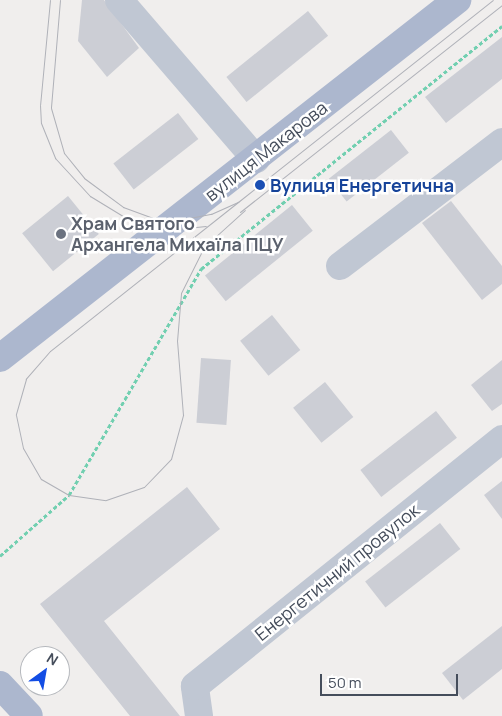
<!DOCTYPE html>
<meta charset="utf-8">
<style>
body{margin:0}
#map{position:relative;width:502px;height:716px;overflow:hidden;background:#f0eeed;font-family:Manrope,sans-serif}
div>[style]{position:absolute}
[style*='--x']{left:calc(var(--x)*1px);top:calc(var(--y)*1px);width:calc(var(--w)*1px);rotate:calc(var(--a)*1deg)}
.building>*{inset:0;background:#ccced5;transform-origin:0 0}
.path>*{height:3px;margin-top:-1.5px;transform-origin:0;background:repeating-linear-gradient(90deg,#71cfb0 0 4px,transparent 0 6.5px)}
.minor>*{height:28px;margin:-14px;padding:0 14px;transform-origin:14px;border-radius:14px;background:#c0c7d3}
.major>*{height:28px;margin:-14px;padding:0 14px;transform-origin:14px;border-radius:14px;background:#acb7ce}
.tram>*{height:1px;margin:-0.5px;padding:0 0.5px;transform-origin:0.5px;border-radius:0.5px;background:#afb1b8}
.dots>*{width:14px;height:14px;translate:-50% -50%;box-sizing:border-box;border:2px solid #fff;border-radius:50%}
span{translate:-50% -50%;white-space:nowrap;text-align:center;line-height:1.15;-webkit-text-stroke:5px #fff;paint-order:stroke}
.street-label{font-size:18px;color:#454d5b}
.transit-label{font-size:18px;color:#164399;font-weight:700}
.left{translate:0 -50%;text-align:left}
.worship-label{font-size:18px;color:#5b616d;font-weight:700}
.north{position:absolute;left:20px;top:646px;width:50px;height:50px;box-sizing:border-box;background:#fff;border:1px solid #b5b8bd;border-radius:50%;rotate:32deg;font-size:14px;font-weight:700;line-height:20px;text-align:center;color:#454d5b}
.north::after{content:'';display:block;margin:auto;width:18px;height:22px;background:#134de4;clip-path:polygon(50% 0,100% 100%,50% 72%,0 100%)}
.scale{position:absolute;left:320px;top:674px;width:138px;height:22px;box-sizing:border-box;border:2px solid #454d5b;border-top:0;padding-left:6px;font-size:15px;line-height:18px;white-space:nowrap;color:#454d5b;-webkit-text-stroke:4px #fff;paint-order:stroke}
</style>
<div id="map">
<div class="building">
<div style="clip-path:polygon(82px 0,104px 0,139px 48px,107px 77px,78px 41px)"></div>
<div style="left:308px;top:11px;width:32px;height:105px;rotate:51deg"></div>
<div style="clip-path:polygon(502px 37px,502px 79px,446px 123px,425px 97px)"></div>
<div style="left:178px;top:113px;width:33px;height:82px;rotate:52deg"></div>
<div style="left:391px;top:130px;width:29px;height:79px;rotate:52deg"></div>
<div style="left:68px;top:196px;width:49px;height:59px;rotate:51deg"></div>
<div style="clip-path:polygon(451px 201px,502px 266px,502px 284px,482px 300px,422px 223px)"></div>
<div style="left:292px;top:205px;width:33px;height:112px;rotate:51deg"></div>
<div style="left:272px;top:315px;width:45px;height:41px;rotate:51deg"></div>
<div style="left:201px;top:358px;width:30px;height:65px;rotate:4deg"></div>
<div style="clip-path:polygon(502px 360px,502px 404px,492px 411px,471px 385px)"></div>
<div style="left:325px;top:382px;width:45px;height:41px;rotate:51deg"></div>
<div style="left:436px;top:411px;width:34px;height:96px;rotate:52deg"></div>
<div style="clip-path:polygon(502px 481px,502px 519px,484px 495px)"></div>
<div style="clip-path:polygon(187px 487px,220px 529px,104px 621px,180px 716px,130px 716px,40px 604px)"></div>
<div style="left:440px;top:523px;width:33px;height:95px;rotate:52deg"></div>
<div style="clip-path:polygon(502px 626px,502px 669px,463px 700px,442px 673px)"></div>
</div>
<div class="path">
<div style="--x:0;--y:556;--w:92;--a:-41.5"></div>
<div style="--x:69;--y:495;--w:262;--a:-59.7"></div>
<div style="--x:201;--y:269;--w:387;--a:-38.9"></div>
</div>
<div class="minor">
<div style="--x:119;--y:0;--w:210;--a:49.3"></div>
<div style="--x:340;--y:266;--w:204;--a:-37.4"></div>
<div style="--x:199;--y:716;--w:30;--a:-98"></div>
<div style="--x:195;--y:686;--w:394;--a:-38.8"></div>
</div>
<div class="major">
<div style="--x:0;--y:358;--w:581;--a:-38.07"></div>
<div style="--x:0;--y:685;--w:42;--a:46.9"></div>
</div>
<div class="tram">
<div style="--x:50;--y:0;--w:105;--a:95.4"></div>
<div style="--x:40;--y:105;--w:18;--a:87"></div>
<div style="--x:41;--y:123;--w:38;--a:68"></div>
<div style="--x:55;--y:158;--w:52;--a:47.4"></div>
<div style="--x:90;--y:196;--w:48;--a:31.4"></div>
<div style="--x:131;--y:221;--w:37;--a:14"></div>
<div style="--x:167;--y:230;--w:39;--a:-6"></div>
<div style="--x:60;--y:0;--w:108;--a:94.8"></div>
<div style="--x:51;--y:108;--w:47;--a:73.9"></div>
<div style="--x:64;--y:153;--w:32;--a:51"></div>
<div style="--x:84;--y:178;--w:49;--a:36.6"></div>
<div style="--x:123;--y:207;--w:29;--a:20"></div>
<div style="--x:150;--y:217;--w:29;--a:6"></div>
<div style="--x:179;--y:220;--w:33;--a:-11"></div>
<div style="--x:211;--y:214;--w:30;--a:-24"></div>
<div style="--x:238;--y:202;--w:325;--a:-38.4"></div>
<div style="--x:238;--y:202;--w:240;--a:141.6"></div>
<div style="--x:50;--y:351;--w:37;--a:131"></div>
<div style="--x:26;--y:379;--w:37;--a:106"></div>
<div style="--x:16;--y:415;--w:34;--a:78"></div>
<div style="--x:23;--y:448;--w:36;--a:60"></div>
<div style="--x:41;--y:479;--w:32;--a:30"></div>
<div style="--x:69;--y:495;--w:37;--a:8"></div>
<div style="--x:106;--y:500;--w:40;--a:-18.9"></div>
<div style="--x:144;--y:487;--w:39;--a:-46"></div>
<div style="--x:171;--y:459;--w:46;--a:-74.7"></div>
<div style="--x:183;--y:415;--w:74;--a:-94.6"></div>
<div style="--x:177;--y:341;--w:48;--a:-85.2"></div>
<div style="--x:181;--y:293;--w:51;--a:-63.4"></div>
<div style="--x:204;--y:247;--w:55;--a:-42.1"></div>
<div style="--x:240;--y:212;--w:334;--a:-38.3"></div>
</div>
<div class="dots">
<div style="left:260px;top:185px;background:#1a4fb4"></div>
<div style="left:61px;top:234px;background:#6b7280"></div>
</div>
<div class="street-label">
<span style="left:266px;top:151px;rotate:-38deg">вулиця Макарова</span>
<span style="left:337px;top:572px;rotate:-39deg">Енергетичний провулок</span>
</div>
<div class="transit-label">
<span class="left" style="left:270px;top:185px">Вулиця Енергетична</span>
</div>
<div class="worship-label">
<span class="left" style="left:71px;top:234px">Храм Святого<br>Архангела Михаїла ПЦУ</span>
</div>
<div class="north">N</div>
<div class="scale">50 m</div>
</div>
